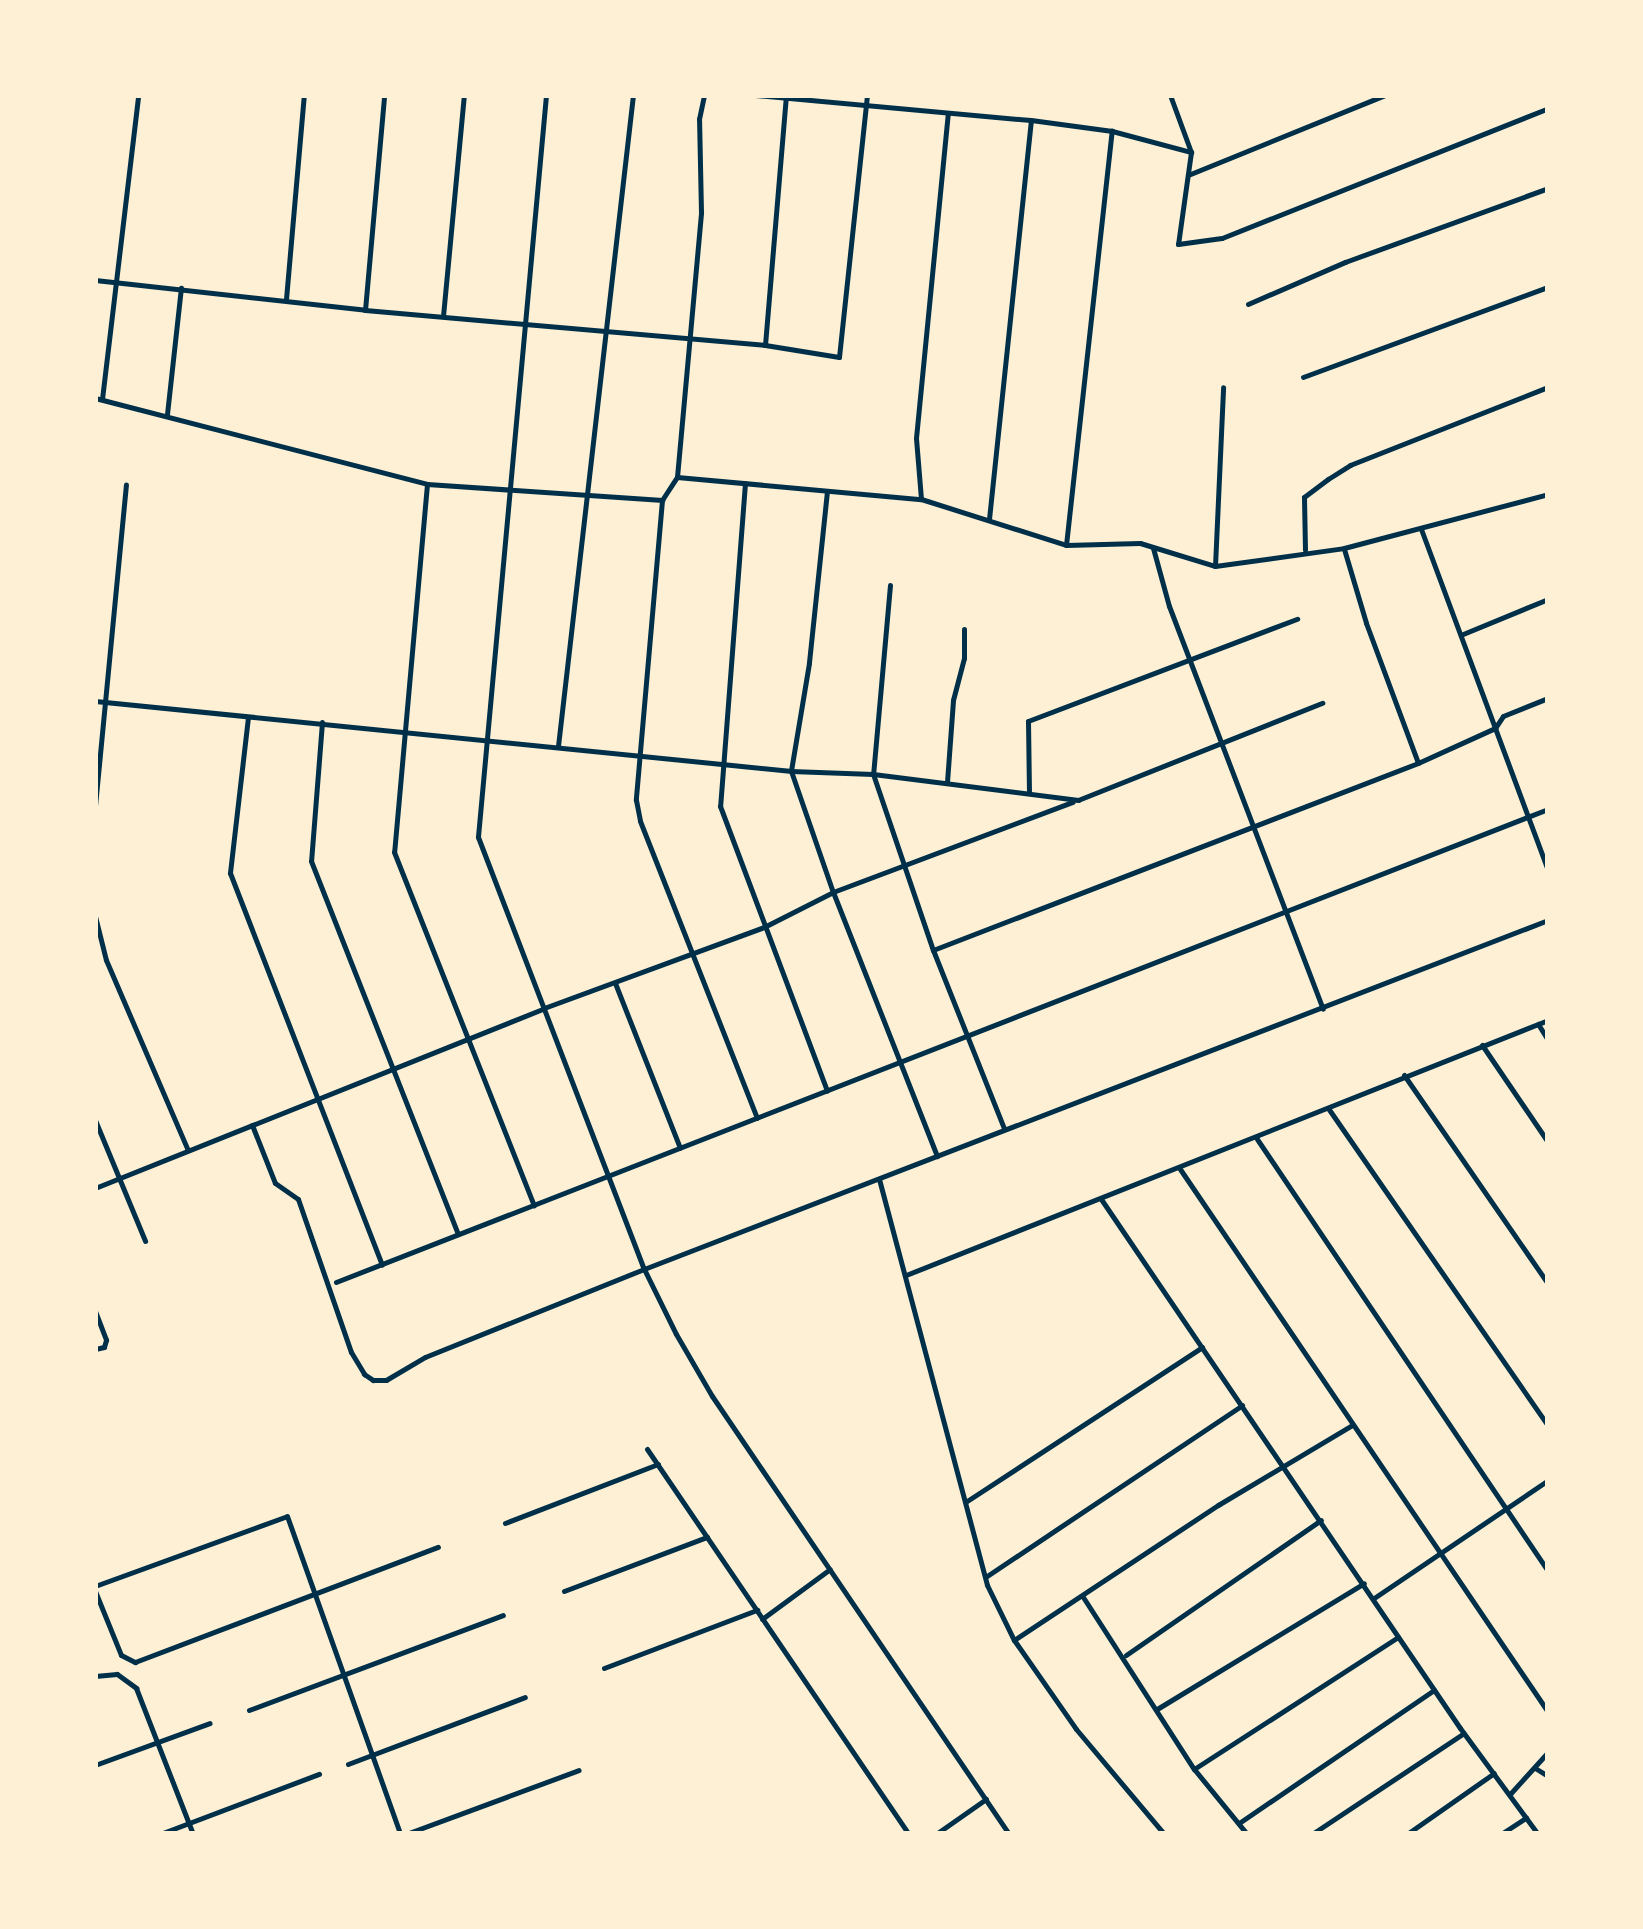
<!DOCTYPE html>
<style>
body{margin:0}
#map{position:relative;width:1643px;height:1929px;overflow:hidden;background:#fdf0d5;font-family:"IBM Plex Serif",serif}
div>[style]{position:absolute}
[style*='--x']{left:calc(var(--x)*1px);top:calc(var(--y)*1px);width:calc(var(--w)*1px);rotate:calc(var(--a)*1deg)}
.minor>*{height:5px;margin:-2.5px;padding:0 2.5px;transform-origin:2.5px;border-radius:2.5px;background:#003049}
span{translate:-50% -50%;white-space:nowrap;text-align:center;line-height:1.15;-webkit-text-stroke:9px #fdf0d5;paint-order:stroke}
.frame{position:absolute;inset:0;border:98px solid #fdf0d5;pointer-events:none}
</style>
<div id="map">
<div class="minor">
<div style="--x:546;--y:95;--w:745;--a:95.24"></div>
<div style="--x:478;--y:837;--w:463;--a:69"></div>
<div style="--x:644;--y:1269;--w:72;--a:63.8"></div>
<div style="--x:676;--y:1334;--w:72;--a:59.9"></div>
<div style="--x:712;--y:1396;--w:529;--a:55.86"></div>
<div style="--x:755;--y:95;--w:277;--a:5.2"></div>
<div style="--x:1031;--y:120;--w:82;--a:7.7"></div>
<div style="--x:1112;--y:131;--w:82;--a:14.9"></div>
<div style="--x:1170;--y:95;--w:61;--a:69.8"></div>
<div style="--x:1191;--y:152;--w:93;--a:98"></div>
<div style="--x:1178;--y:244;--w:44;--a:-7.8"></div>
<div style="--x:1222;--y:238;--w:351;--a:-21.7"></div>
<div style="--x:1547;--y:95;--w:2;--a:63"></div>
<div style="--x:1188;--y:175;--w:213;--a:-22.1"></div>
<div style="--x:95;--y:280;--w:272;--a:6.3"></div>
<div style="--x:365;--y:310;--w:402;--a:5"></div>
<div style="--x:765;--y:345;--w:75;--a:9.2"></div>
<div style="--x:839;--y:357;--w:263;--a:-83.9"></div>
<div style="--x:286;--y:299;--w:205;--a:-85"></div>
<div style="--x:1248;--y:304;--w:106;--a:-23.4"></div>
<div style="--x:1345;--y:262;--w:216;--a:-20"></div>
<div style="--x:365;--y:310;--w:216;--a:-84.9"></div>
<div style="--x:443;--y:316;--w:222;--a:-84.6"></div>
<div style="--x:765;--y:345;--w:251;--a:-85.2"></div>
<div style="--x:1303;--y:377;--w:261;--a:-20.2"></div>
<div style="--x:95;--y:398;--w:343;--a:14.5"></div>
<div style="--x:427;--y:484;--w:236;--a:3.9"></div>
<div style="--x:662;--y:500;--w:27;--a:-57"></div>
<div style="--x:677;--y:477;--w:245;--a:5.2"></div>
<div style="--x:921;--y:499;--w:152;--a:17.6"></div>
<div style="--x:1066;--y:545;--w:74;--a:-1.5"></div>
<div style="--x:1140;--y:543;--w:78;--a:17"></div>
<div style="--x:1215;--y:566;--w:130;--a:-7.9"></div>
<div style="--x:1344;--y:548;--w:211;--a:-14.8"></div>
<div style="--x:102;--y:399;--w:306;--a:-83.2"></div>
<div style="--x:167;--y:414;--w:127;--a:-83.7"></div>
<div style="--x:677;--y:477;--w:266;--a:-84.8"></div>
<div style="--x:701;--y:212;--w:93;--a:-91.2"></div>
<div style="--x:699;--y:119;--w:25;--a:-78"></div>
<div style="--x:745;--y:483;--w:324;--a:94.4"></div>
<div style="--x:720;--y:806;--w:304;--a:69.4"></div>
<div style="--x:427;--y:484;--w:369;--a:95.1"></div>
<div style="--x:394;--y:852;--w:380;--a:68.4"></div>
<div style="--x:827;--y:491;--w:173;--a:96"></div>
<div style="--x:809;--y:663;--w:109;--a:99.5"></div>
<div style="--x:791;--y:771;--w:128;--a:70.9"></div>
<div style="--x:833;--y:892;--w:284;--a:68.5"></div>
<div style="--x:921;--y:499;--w:61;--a:-94.7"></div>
<div style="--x:916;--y:438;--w:326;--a:-84.4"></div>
<div style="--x:662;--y:500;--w:301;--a:95"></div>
<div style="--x:636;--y:800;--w:21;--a:79"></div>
<div style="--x:640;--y:821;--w:319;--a:68.5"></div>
<div style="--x:989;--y:519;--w:401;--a:-84"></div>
<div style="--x:1421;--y:529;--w:364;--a:69.6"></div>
<div style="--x:1066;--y:545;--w:417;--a:-83.7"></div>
<div style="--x:1153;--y:548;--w:60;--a:74.6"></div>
<div style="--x:1169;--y:606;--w:431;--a:69.1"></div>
<div style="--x:1344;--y:549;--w:77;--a:73.4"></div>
<div style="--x:1366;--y:623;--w:149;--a:69.6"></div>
<div style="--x:1305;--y:550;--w:53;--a:-91.1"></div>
<div style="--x:1304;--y:497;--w:30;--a:-37"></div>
<div style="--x:1328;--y:479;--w:26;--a:-32"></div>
<div style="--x:1350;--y:465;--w:213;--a:-21.5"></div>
<div style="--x:1215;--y:566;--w:179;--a:-87.4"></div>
<div style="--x:890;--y:585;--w:190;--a:95.1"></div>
<div style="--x:873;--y:774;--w:186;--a:71.2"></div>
<div style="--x:933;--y:950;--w:192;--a:68.3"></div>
<div style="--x:1463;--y:634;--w:92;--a:-22.4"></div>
<div style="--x:95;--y:701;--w:700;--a:5.74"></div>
<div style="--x:791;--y:771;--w:82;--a:2.1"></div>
<div style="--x:873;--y:774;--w:207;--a:7.2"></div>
<div style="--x:1078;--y:800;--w:263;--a:-21.7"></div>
<div style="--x:248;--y:717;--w:157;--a:96.6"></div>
<div style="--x:230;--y:873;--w:420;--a:68.8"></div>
<div style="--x:322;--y:722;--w:139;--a:94.5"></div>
<div style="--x:311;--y:861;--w:401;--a:68.5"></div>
<div style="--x:558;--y:746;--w:655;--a:-83.43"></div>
<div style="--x:947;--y:782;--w:82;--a:-85.8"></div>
<div style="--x:953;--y:700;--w:43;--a:-75.3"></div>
<div style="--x:964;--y:658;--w:29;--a:-90"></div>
<div style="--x:1029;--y:793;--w:72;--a:-90.8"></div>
<div style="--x:1028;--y:721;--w:288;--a:-20.8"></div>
<div style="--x:95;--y:806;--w:323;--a:-84.5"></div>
<div style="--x:95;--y:916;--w:45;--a:76"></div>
<div style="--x:106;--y:960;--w:207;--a:66.7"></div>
<div style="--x:933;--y:950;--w:520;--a:-21.08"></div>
<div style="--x:1418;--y:763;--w:85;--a:-24.4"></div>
<div style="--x:1495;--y:728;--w:14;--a:-56"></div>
<div style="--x:1503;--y:716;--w:48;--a:-21.8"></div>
<div style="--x:615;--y:983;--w:177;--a:68.5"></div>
<div style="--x:1538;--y:1024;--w:19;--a:58"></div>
<div style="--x:1482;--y:1045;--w:117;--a:55.8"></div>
<div style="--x:1404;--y:1075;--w:254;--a:55.4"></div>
<div style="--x:1328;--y:1108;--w:387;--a:55.3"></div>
<div style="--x:95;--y:1120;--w:131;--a:67.5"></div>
<div style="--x:252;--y:1125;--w:62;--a:68.4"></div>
<div style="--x:275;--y:1183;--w:28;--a:35"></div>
<div style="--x:298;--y:1199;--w:162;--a:70.9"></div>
<div style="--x:351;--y:1352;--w:26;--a:59"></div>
<div style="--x:364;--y:1374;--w:11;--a:34"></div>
<div style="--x:373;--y:1380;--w:13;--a:0"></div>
<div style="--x:386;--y:1380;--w:45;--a:-30.5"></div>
<div style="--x:425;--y:1357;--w:236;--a:-21.9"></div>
<div style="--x:644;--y:1269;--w:969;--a:-21.11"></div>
<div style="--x:1257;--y:1139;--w:521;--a:56.04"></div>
<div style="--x:1180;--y:1169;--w:656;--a:55.87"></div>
<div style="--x:879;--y:1179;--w:420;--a:75.1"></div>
<div style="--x:987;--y:1585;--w:61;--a:63.9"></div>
<div style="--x:1014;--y:1640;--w:108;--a:55.1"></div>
<div style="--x:1076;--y:1729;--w:137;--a:50"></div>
<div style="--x:95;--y:1188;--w:484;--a:-21.8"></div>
<div style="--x:544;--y:1008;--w:234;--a:-20.2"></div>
<div style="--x:764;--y:927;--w:77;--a:-26.9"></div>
<div style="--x:833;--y:892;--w:256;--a:-20.6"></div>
<div style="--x:1101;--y:1199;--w:639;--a:55.84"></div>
<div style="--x:1460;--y:1728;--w:132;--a:53.7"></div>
<div style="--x:906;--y:1275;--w:691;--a:-21.66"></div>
<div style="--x:336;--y:1282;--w:1301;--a:-21.32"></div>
<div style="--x:95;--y:1311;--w:31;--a:69"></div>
<div style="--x:106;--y:1340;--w:7;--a:106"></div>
<div style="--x:104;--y:1347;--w:9;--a:167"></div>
<div style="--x:647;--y:1449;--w:466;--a:55.8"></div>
<div style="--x:967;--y:1501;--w:281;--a:-33.2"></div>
<div style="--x:505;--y:1523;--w:164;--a:-21.1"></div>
<div style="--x:987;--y:1576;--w:307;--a:-33.8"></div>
<div style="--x:95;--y:1586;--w:204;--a:-20"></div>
<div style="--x:287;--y:1516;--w:337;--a:70.4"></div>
<div style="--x:95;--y:1591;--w:69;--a:67.9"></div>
<div style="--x:121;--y:1655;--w:16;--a:27"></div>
<div style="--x:135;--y:1662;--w:324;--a:-20.8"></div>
<div style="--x:564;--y:1591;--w:153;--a:-20.7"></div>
<div style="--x:1083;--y:1597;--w:205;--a:57.2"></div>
<div style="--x:1194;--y:1769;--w:84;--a:50.8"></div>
<div style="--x:1374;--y:1598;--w:210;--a:-34.1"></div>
<div style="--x:762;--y:1619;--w:84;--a:-36.3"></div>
<div style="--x:1014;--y:1640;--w:245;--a:-33.5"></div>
<div style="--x:1218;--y:1505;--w:156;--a:-30.8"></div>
<div style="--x:1126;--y:1655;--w:237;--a:-34.7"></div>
<div style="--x:604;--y:1668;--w:164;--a:-20.8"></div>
<div style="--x:95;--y:1676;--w:22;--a:-5"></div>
<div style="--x:117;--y:1674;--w:24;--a:36"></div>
<div style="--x:136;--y:1688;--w:157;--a:68.7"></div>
<div style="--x:1157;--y:1709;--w:242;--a:-31.3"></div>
<div style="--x:249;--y:1710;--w:271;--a:-20.5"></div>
<div style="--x:348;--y:1764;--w:189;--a:-20.7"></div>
<div style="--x:95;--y:1765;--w:122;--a:-20.1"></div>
<div style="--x:1535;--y:1768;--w:15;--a:32"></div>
<div style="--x:1194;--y:1769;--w:243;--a:-32.9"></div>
<div style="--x:1510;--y:1794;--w:57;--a:-47.9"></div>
<div style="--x:1239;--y:1823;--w:236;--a:-34.3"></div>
<div style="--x:160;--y:1834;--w:170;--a:-20.7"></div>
<div style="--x:406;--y:1834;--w:184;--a:-20.3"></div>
<div style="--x:936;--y:1834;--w:61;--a:-35"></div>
<div style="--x:1312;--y:1834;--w:182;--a:-33.6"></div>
<div style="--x:1407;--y:1834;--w:106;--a:-35"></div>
<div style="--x:1501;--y:1834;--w:30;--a:-33"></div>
</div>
<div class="frame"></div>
</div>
